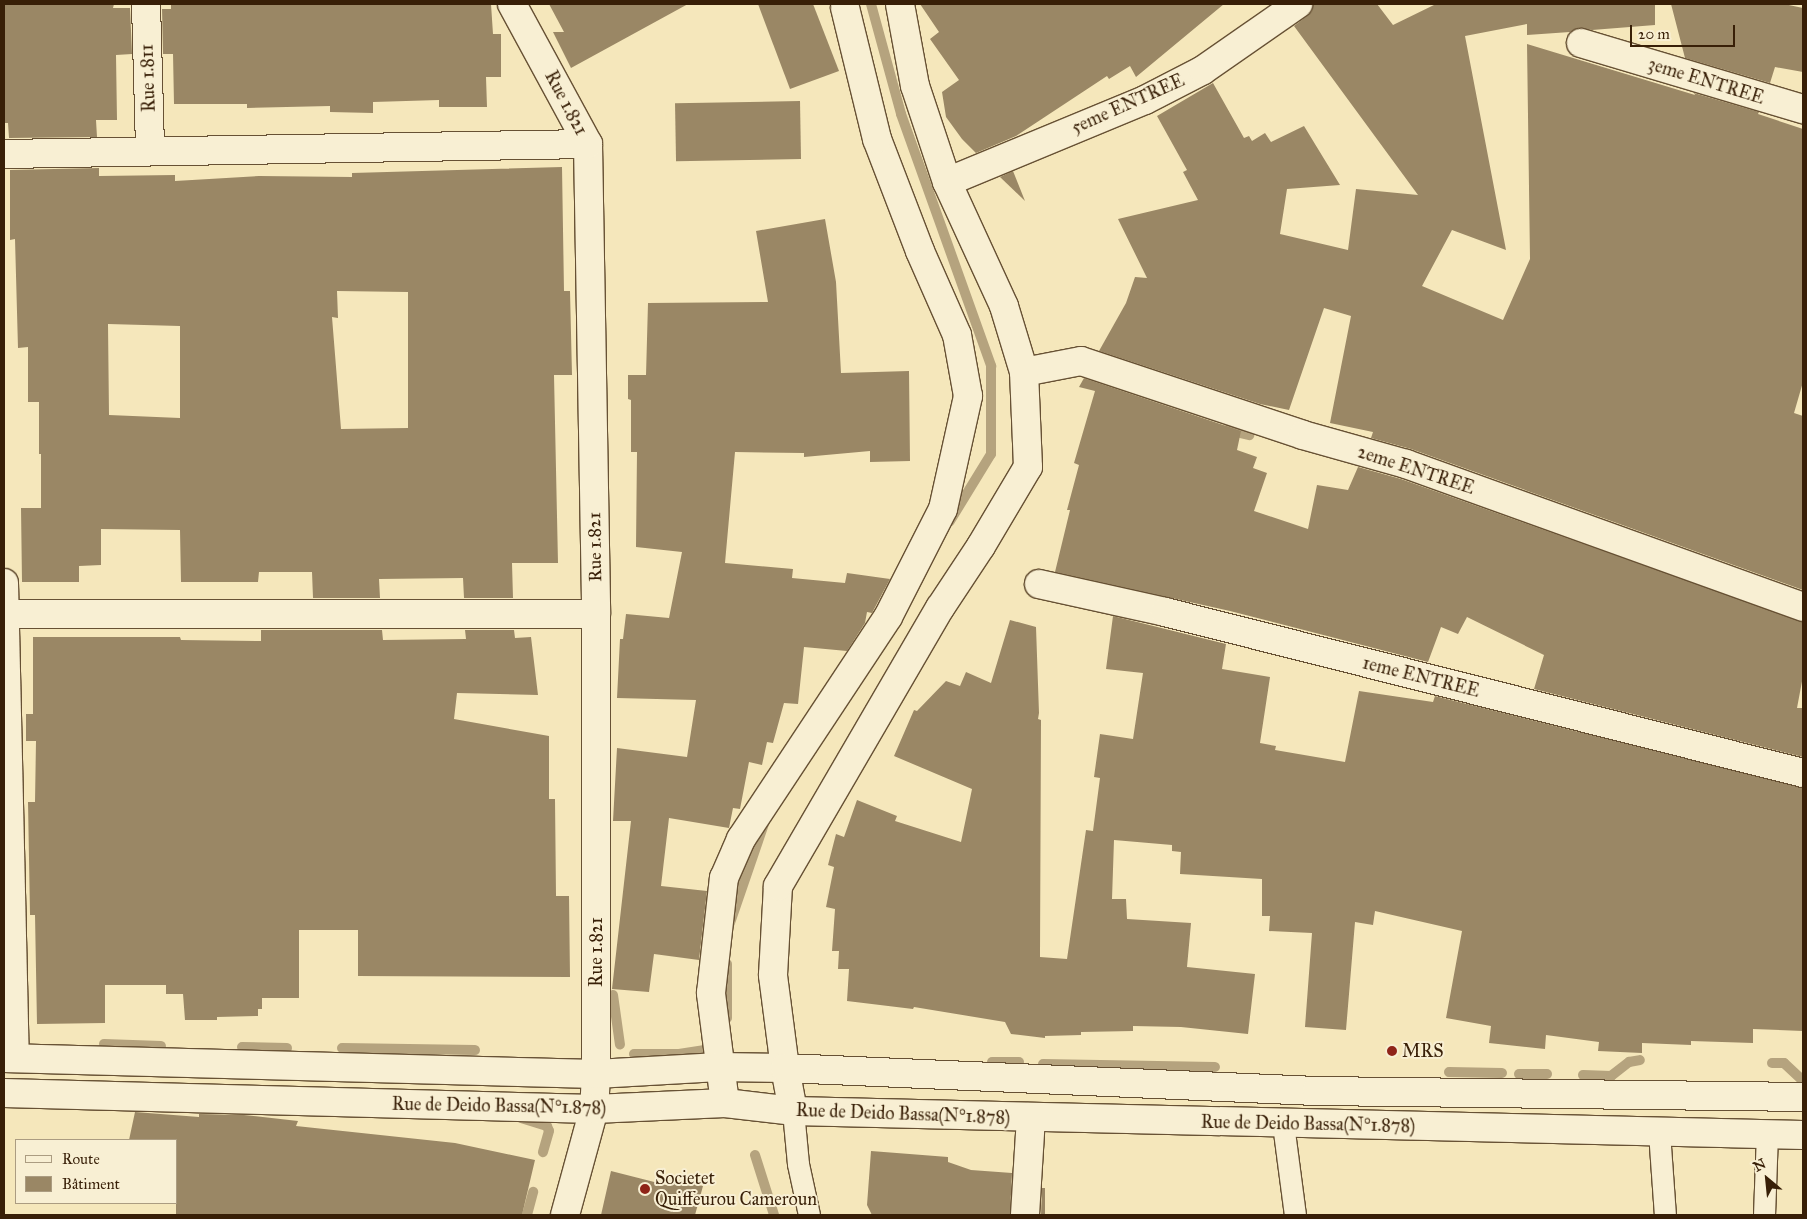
<!DOCTYPE html>
<meta charset="utf-8">
<style>
body{margin:0}
#map{position:relative;width:1807px;height:1219px;overflow:hidden;background:#f5e7bb;font-family:"IM FELL Great Primer",serif}
div>[style]{position:absolute}
[style*='--x']{left:calc(var(--x)*1px);top:calc(var(--y)*1px);width:calc(var(--w)*1px);rotate:calc(var(--a)*1deg)}
.stream>*{height:10px;margin:-5px;padding:0 5px;transform-origin:5px;border-radius:5px;background:#b5a37e}
.building>*{inset:0;background:#9a8765;transform-origin:0 0}
.roads{filter:drop-shadow(1px 0 #675134) drop-shadow(-1px 0 #675134) drop-shadow(0 1px #675134) drop-shadow(0 -1px #675134)}
.lane>*{height:21px;margin:-10.5px;padding:0 10.5px;transform-origin:10.5px;border-radius:10.5px;background:#f8efd3}
.street>*{height:28px;margin:-14px;padding:0 14px;transform-origin:14px;border-radius:14px;background:#f8efd3}
.secondary>*{height:28px;margin:-14px;padding:0 14px;transform-origin:14px;border-radius:14px;background:#f8efd3}
.dots>*{width:14px;height:14px;translate:-50% -50%;box-sizing:border-box;border:2px solid #f8efd3;border-radius:50%}
span{translate:-50% -50%;white-space:nowrap;text-align:center;line-height:1.15;-webkit-text-stroke:4px #f8efd3;paint-order:stroke}
.street-label{font-size:18px;color:#381f07}
.poi-label{font-size:18px;color:#381f07}
.left{translate:0 -50%;text-align:left}
.frame{position:absolute;inset:0;border:5px solid #381f07;pointer-events:none}
.legend{position:absolute;left:15px;top:1139px;width:162px;height:65px;box-sizing:border-box;background:#f8efd3;border:1px solid #ab9c81;margin:0;padding:6px 9px;list-style:none;font-size:15px;color:#381f07}
.legend li{display:flex;align-items:center;gap:10px;height:25px}
.legend b{width:25px;border:1px solid #ab9c81}
.north{position:absolute;left:1742px;top:1154px;width:50px;height:50px;-webkit-text-stroke:4px #f8efd3;paint-order:stroke;rotate:332deg;font-size:14px;font-weight:700;line-height:20px;text-align:center;color:#381f07}
.north::after{content:'';display:block;margin:auto;width:18px;height:22px;background:#381f07;clip-path:polygon(50% 0,100% 100%,50% 72%,0 100%)}
.scale{position:absolute;left:1630px;top:25px;width:105px;height:22px;box-sizing:border-box;border:2px solid #381f07;border-top:0;padding-left:6px;font-size:15px;line-height:18px;white-space:nowrap;color:#381f07;-webkit-text-stroke:4px #f8efd3;paint-order:stroke}
</style>
<div id="map">
<div class="stream">
<div style="--x:871;--y:4;--w:114;--a:74.7"></div>
<div style="--x:901;--y:114;--w:268;--a:70.3"></div>
<div style="--x:991;--y:366;--w:88;--a:90"></div>
<div style="--x:991;--y:454;--w:79;--a:121.5"></div>
<div style="--x:1227;--y:430;--w:23;--a:13"></div>
<div style="--x:730;--y:923;--w:108;--a:-71.1"></div>
<div style="--x:727;--y:964;--w:54;--a:90"></div>
<div style="--x:613;--y:995;--w:50;--a:82"></div>
<div style="--x:104;--y:1044;--w:57;--a:2"></div>
<div style="--x:242;--y:1047;--w:45;--a:1.3"></div>
<div style="--x:342;--y:1048;--w:133;--a:0.9"></div>
<div style="--x:634;--y:1054;--w:45;--a:0"></div>
<div style="--x:679;--y:1054;--w:36;--a:-9"></div>
<div style="--x:992;--y:1062;--w:27;--a:0"></div>
<div style="--x:1772;--y:1063;--w:12;--a:0"></div>
<div style="--x:1784;--y:1063;--w:26;--a:43"></div>
<div style="--x:1043;--y:1064;--w:172;--a:1"></div>
<div style="--x:1449;--y:1072;--w:53;--a:1.1"></div>
<div style="--x:1519;--y:1074;--w:28;--a:0"></div>
<div style="--x:1583;--y:1075;--w:28;--a:2"></div>
<div style="--x:1611;--y:1076;--w:23;--a:-38"></div>
<div style="--x:1629;--y:1062;--w:11;--a:-10"></div>
<div style="--x:521;--y:1118;--w:27;--a:17"></div>
<div style="--x:547;--y:1126;--w:5;--a:68"></div>
<div style="--x:549;--y:1131;--w:22;--a:106"></div>
<div style="--x:755;--y:1155;--w:63;--a:72.4"></div>
<div style="--x:527;--y:1215;--w:24;--a:-75"></div>
</div>
<div class="building">
<div style="clip-path:polygon(4px 4px,114px 4px,113px 8px,130px 8px,132px 54px,116px 55px,117px 120px,96px 120px,97px 137px,9px 138px,8px 123px,4px 123px)"></div>
<div style="clip-path:polygon(171px 4px,491px 4px,493px 34px,501px 34px,501px 77px,486px 77px,487px 107px,439px 107px,439px 100px,373px 102px,373px 113px,330px 112px,330px 106px,247px 108px,247px 104px,174px 104px,173px 54px,163px 54px,162px 9px,171px 9px)"></div>
<div style="clip-path:polygon(549px 4px,688px 4px,571px 68px,553px 32px,564px 32px)"></div>
<div style="clip-path:polygon(758px 4px,813px 4px,839px 71px,790px 89px)"></div>
<div style="clip-path:polygon(920px 4px,1224px 4px,1136px 77px,1130px 66px,1109px 79px,1107px 76px,1016px 136px,976px 153px,962px 139px,946px 117px,942px 92px,959px 80px,930px 39px,939px 32px)"></div>
<div style="clip-path:polygon(1313px 4px,1377px 4px,1393px 25px,1436px 4px,1655px 4px,1655px 25px,1592px 30px,1578px 28px,1570px 32px,1527px 35px,1527px 24px,1465px 36px,1506px 250px,1452px 230px,1422px 286px,1503px 320px,1530px 259px,1527px 44px,1695px 95px,1694px 93px,1759px 112px,1758px 114px,1803px 129px,1803px 382px,1794px 413px,1803px 416px,1803px 590px,1411px 449px,1371px 438px,1373px 432px,1330px 423px,1351px 316px,1324px 308px,1289px 410px,1260px 404px,1099px 351px,1126px 303px,1135px 277px,1147px 278px,1118px 219px,1198px 200px,1183px 172px,1187px 170px,1157px 116px,1213px 83px,1244px 138px,1249px 136px,1252px 141px,1265px 133px,1271px 142px,1304px 126px,1340px 185px,1287px 189px,1280px 234px,1348px 250px,1356px 189px,1418px 195px,1294px 26px,1307px 16px,1312px 11px)"></div>
<div style="clip-path:polygon(1671px 4px,1784px 4px,1803px 8px,1803px 72px,1775px 67px,1770px 83px,1685px 58px)"></div>
<div style="left:800px;top:101px;width:58px;height:125px;rotate:89deg"></div>
<div style="clip-path:polygon(evenodd,562px 167px,564px 291px,570px 291px,572px 375px,554px 375px,558px 563px,512px 563px,513px 598px,464px 598px,463px 578px,379px 579px,380px 598px,313px 598px,312px 572px,259px 572px,258px 582px,181px 582px,180px 530px,101px 529px,101px 565px,79px 566px,79px 582px,22px 582px,21px 508px,41px 508px,41px 454px,39px 454px,39px 402px,28px 402px,28px 347px,18px 348px,15px 239px,10px 240px,10px 170px,99px 168px,99px 176px,175px 175px,175px 181px,259px 176px,352px 177px,352px 173px,562px 167px,337px 291px,408px 292px,408px 428px,341px 429px,332px 317px,338px 318px,337px 291px,562px 167px,108px 324px,180px 326px,180px 418px,109px 415px,108px 324px)"></div>
<div style="clip-path:polygon(1013px 171px,1025px 201px,1000px 177px)"></div>
<div style="clip-path:polygon(825px 219px,836px 282px,841px 373px,909px 371px,910px 461px,870px 462px,870px 451px,804px 457px,804px 453px,735px 452px,725px 563px,793px 569px,792px 578px,845px 583px,847px 573px,890px 579px,872px 613px,867px 612px,865px 623px,847px 651px,804px 647px,798px 704px,784px 703px,773px 743px,767px 742px,762px 765px,749px 762px,740px 809px,733px 808px,729px 828px,669px 818px,661px 886px,707px 891px,699px 960px,654px 954px,649px 992px,612px 989px,631px 821px,613px 821px,617px 748px,687px 757px,696px 700px,617px 698px,620px 639px,623px 639px,626px 614px,669px 618px,682px 552px,636px 547px,637px 452px,631px 452px,631px 400px,628px 399px,628px 375px,646px 375px,648px 303px,768px 302px,756px 231px)"></div>
<div style="clip-path:polygon(1084px 378px,1241px 431px,1237px 450px,1257px 457px,1253px 468px,1267px 473px,1254px 511px,1308px 529px,1317px 485px,1348px 490px,1358px 467px,1401px 479px,1803px 622px,1803px 676px,1797px 708px,1803px 708px,1803px 757px,1534px 689px,1544px 655px,1467px 617px,1458px 634px,1441px 627px,1428px 662px,1230px 611px,1055px 572px,1070px 510px,1067px 510px,1079px 465px,1074px 463px,1095px 391px,1079px 387px)"></div>
<div style="clip-path:polygon(1113px 616px,1226px 644px,1222px 669px,1270px 677px,1260px 743px,1276px 746px,1275px 750px,1345px 762px,1359px 691px,1433px 702px,1435px 696px,1803px 788px,1803px 1031px,1753px 1029px,1753px 1043px,1691px 1041px,1691px 1045px,1642px 1043px,1642px 1053px,1598px 1051px,1599px 1042px,1546px 1035px,1545px 1049px,1489px 1043px,1491px 1026px,1446px 1018px,1462px 931px,1375px 911px,1373px 925px,1355px 922px,1346px 1030px,1305px 1027px,1312px 933px,1269px 931px,1270px 916px,1262px 916px,1262px 879px,1180px 874px,1181px 852px,1172px 851px,1172px 845px,1114px 840px,1112px 899px,1126px 899px,1127px 919px,1191px 923px,1187px 967px,1255px 974px,1248px 1034px,1181px 1027px,1133px 1026px,1133px 1031px,1081px 1032px,1081px 1035px,1045px 1036px,1045px 1038px,1011px 1034px,1005px 1022px,914px 1007px,913px 1009px,847px 1001px,849px 969px,838px 969px,839px 951px,832px 951px,835px 909px,826px 907px,834px 867px,828px 865px,836px 834px,844px 837px,857px 800px,897px 816px,895px 821px,961px 842px,972px 789px,894px 756px,914px 710px,917px 711px,946px 681px,960px 686px,966px 672px,991px 683px,1010px 620px,1036px 627px,1039px 713px,1038px 719px,1041px 720px,1040px 957px,1067px 959px,1086px 830px,1093px 831px,1100px 778px,1094px 777px,1100px 734px,1133px 739px,1143px 673px,1106px 669px)"></div>
<div style="clip-path:polygon(261px 630px,382px 630px,383px 640px,466px 639px,465px 630px,514px 630px,515px 638px,531px 637px,538px 695px,457px 693px,454px 719px,549px 736px,549px 799px,555px 799px,556px 896px,569px 896px,570px 977px,358px 976px,358px 930px,299px 930px,299px 998px,262px 998px,262px 1009px,258px 1009px,258px 1016px,217px 1017px,217px 1020px,185px 1020px,183px 994px,166px 994px,166px 985px,105px 985px,105px 1023px,37px 1024px,35px 915px,30px 915px,28px 802px,35px 802px,36px 741px,26px 741px,26px 714px,33px 714px,33px 637px,180px 637px,181px 640px,261px 641px)"></div>
<div style="clip-path:polygon(135px 1112px,199px 1117px,199px 1114px,244px 1115px,298px 1121px,296px 1126px,455px 1143px,535px 1160px,522px 1215px,176px 1215px,176px 1140px,129px 1140px)"></div>
<div style="clip-path:polygon(871px 1151px,948px 1157px,948px 1162px,971px 1170px,1012px 1173px,1010px 1215px,872px 1215px,867px 1205px)"></div>
<div style="clip-path:polygon(611px 1171px,670px 1186px,672px 1179px,703px 1186px,695px 1215px,601px 1215px)"></div>
<div style="clip-path:polygon(1042px 1188px,1045px 1188px,1045px 1215px,1041px 1215px)"></div>
</div>
<div class="roads">
<div class="lane">
<div style="--x:793;--y:1111;--w:53;--a:84.6"></div>
<div style="--x:798;--y:1164;--w:52;--a:77.8"></div>
<div style="--x:1283;--y:1124;--w:92;--a:82.5"></div>
<div style="--x:1659;--y:1132;--w:83;--a:85.9"></div>
<div style="--x:1764;--y:1215;--w:80;--a:-87.9"></div>
</div>
<div class="street">
<div style="--x:146;--y:4;--w:147;--a:88.4"></div>
<div style="--x:512;--y:4;--w:159;--a:61.5"></div>
<div style="--x:588;--y:144;--w:470;--a:89"></div>
<div style="--x:596;--y:614;--w:460;--a:90"></div>
<div style="--x:596;--y:1074;--w:35;--a:93"></div>
<div style="--x:594;--y:1109;--w:110;--a:105.3"></div>
<div style="--x:1581;--y:43;--w:232;--a:16.6"></div>
<div style="--x:4;--y:154;--w:584;--a:-0.98"></div>
<div style="--x:947;--y:182;--w:214;--a:-22.5"></div>
<div style="--x:1145;--y:100;--w:65;--a:-27.3"></div>
<div style="--x:1203;--y:70;--w:116;--a:-34.8"></div>
<div style="--x:1024;--y:372;--w:58;--a:-10.9"></div>
<div style="--x:1081;--y:361;--w:234;--a:18.4"></div>
<div style="--x:1303;--y:435;--w:107;--a:15.7"></div>
<div style="--x:1406;--y:464;--w:422;--a:19.8"></div>
<div style="--x:4;--y:583;--w:475;--a:88.7"></div>
<div style="--x:1039;--y:584;--w:129;--a:12.5"></div>
<div style="--x:1165;--y:612;--w:658;--a:14.16"></div>
<div style="--x:5;--y:614;--w:591;--a:0"></div>
<div style="--x:725;--y:1103;--w:111;--a:-97.3"></div>
<div style="--x:711;--y:993;--w:116;--a:-83.6"></div>
<div style="--x:724;--y:878;--w:43;--a:-66.4"></div>
<div style="--x:741;--y:839;--w:266;--a:-56.5"></div>
<div style="--x:888;--y:617;--w:121;--a:-63"></div>
<div style="--x:943;--y:509;--w:116;--a:-77.5"></div>
<div style="--x:968;--y:396;--w:62;--a:-100.2"></div>
<div style="--x:957;--y:335;--w:92;--a:-113.8"></div>
<div style="--x:920;--y:251;--w:120;--a:-111"></div>
<div style="--x:877;--y:139;--w:135;--a:-103.7"></div>
<div style="--x:793;--y:1111;--w:44;--a:-100.5"></div>
<div style="--x:785;--y:1068;--w:94;--a:-97.4"></div>
<div style="--x:773;--y:975;--w:89;--a:-86.8"></div>
<div style="--x:778;--y:886;--w:322;--a:-59.8"></div>
<div style="--x:940;--y:608;--w:74;--a:-56.5"></div>
<div style="--x:981;--y:546;--w:92;--a:-59.3"></div>
<div style="--x:1028;--y:467;--w:95;--a:-92.4"></div>
<div style="--x:1024;--y:372;--w:69;--a:-106.9"></div>
<div style="--x:1004;--y:306;--w:136;--a:-114.7"></div>
<div style="--x:947;--y:182;--w:101;--a:-108.4"></div>
<div style="--x:915;--y:86;--w:83;--a:-100.4"></div>
<div style="--x:1025;--y:1215;--w:98;--a:-86.5"></div>
</div>
<div class="secondary">
<div style="--x:4;--y:1058;--w:592;--a:1.55"></div>
<div style="--x:596;--y:1074;--w:123;--a:-3.3"></div>
<div style="--x:719;--y:1067;--w:66;--a:0.9"></div>
<div style="--x:785;--y:1068;--w:532;--a:2.48"></div>
<div style="--x:1317;--y:1091;--w:486;--a:0.7"></div>
<div style="--x:4;--y:1093;--w:590;--a:1.55"></div>
<div style="--x:594;--y:1109;--w:131;--a:-2.6"></div>
<div style="--x:725;--y:1103;--w:68;--a:6.7"></div>
<div style="--x:793;--y:1111;--w:1010;--a:1.36"></div>
</div>
</div>
<div class="dots">
<div style="left:1392px;top:1051px;background:#8f2418"></div>
<div style="left:645px;top:1189px;background:#8f2418"></div>
</div>
<div class="street-label">
<span style="left:148px;top:78px;rotate:-92deg">Rue 1.811</span>
<span style="left:1706px;top:81px;rotate:17deg">3eme ENTREE</span>
<span style="left:566px;top:103px;rotate:62deg">Rue 1.821</span>
<span style="left:1128px;top:104px;rotate:-24deg">5eme ENTREE</span>
<span style="left:1416px;top:470px;rotate:18deg">2eme ENTREE</span>
<span style="left:595px;top:547px;rotate:-91deg">Rue 1.821</span>
<span style="left:1421px;top:677px;rotate:14deg">1eme ENTREE</span>
<span style="left:596px;top:952px;rotate:-90deg">Rue 1.821</span>
<span style="left:499px;top:1106px;rotate:1deg">Rue de Deido Bassa(N°1.878)</span>
<span style="left:903px;top:1114px;rotate:2deg">Rue de Deido Bassa(N°1.878)</span>
<span style="left:1308px;top:1124px;rotate:1deg">Rue de Deido Bassa(N°1.878)</span>
</div>
<div class="poi-label">
<span class="left" style="left:1402px;top:1051px">MRS</span>
<span class="left" style="left:655px;top:1189px">Societet<br>Quiffeurou Cameroun</span>
</div>
<div class="frame"></div>
<ul class="legend">
<li><b style="height:6px;background:#f8efd3"></b>Route</li>
<li><b style="height:14px;background:#9a8765"></b>Bâtiment</li>
</ul>
<div class="north">N</div>
<div class="scale">20 m</div>
</div>
